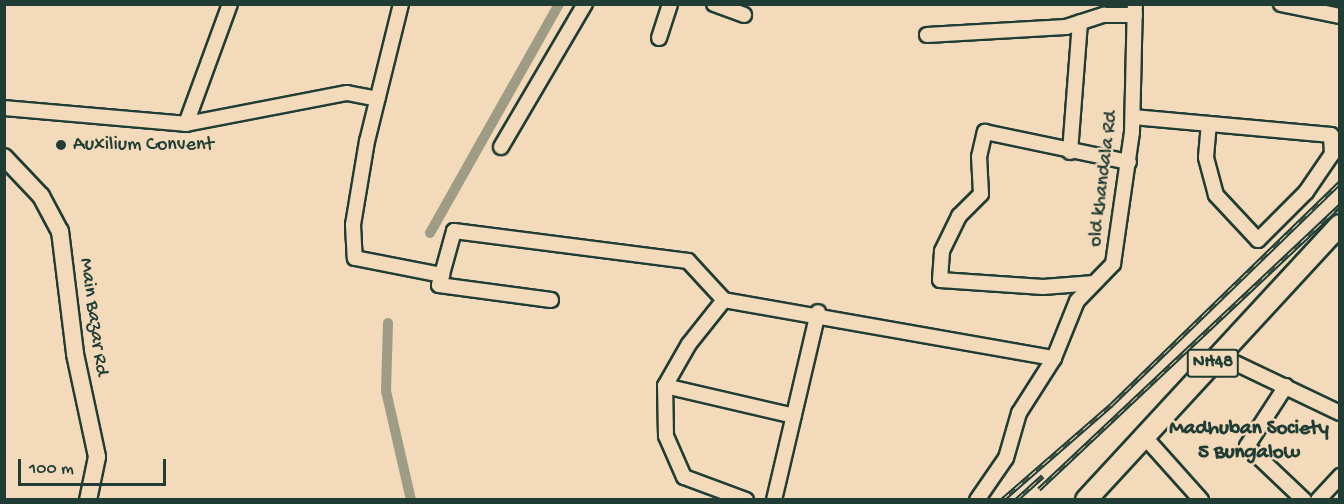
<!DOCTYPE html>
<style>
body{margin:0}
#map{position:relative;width:1344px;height:504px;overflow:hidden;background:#f2daba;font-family:"Gochi Hand",sans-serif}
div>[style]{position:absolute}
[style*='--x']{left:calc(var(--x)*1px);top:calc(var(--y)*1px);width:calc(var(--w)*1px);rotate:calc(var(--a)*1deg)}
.canal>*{height:10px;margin:-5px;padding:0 5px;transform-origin:5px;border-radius:5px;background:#9f9c85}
.roads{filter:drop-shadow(2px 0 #1f3d34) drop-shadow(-2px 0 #1f3d34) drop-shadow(0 2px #1f3d34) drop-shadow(0 -2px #1f3d34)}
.minor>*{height:14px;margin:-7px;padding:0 7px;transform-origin:7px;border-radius:7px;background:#f2daba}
.major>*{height:16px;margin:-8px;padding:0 8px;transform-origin:8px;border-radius:8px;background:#f2daba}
.highway>*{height:20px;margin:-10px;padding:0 10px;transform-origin:10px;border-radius:10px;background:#f2daba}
.rail>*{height:5px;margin-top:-2.5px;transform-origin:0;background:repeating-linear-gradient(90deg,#f2daba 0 9px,#1f3d34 0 18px);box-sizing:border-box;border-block:2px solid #1f3d34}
.dots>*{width:16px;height:16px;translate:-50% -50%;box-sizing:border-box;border:3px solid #f2daba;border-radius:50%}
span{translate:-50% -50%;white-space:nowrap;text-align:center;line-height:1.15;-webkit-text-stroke:5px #f2daba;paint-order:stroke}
.shield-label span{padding:2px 4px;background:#f2daba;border:2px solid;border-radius:4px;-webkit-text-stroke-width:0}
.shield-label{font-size:18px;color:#1f3d34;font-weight:700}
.poi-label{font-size:20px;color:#1f3d34}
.left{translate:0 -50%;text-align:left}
.street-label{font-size:20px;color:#1f3d34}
.neighbourhood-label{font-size:21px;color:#1f3d34;font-weight:700}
.frame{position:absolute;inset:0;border:6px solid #1f3d34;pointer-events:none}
.scale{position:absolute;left:18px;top:459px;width:148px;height:27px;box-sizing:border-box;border:3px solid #1f3d34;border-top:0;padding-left:8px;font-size:18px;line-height:21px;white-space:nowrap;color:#1f3d34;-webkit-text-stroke:4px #f2daba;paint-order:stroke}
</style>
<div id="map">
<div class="canal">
<div style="--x:430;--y:233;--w:263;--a:-60.6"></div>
<div style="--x:388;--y:323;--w:68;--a:91.7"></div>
<div style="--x:386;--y:391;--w:112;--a:77.1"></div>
</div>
<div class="roads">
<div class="minor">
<div style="--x:401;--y:4;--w:141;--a:103.9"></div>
<div style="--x:367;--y:141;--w:85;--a:99.5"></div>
<div style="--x:353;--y:225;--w:33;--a:87"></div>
<div style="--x:355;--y:258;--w:89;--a:11.1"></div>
<div style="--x:714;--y:4;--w:32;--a:20"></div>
<div style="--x:1281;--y:4;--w:60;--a:11.5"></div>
<div style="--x:927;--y:35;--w:139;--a:-3.3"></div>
<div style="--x:1066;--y:27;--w:40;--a:-18"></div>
<div style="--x:1104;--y:15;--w:31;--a:0"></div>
<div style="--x:659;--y:38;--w:36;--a:-72"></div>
<div style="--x:4;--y:108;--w:183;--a:5"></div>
<div style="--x:186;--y:124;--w:128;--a:-69.9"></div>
<div style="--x:1133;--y:117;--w:199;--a:5.2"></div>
<div style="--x:1331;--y:135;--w:19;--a:87"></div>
<div style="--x:1332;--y:154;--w:46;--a:124.4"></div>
<div style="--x:1306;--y:192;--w:68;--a:135"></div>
<div style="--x:1258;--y:240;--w:62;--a:-133"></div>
<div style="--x:1216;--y:195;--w:39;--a:-105"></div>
<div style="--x:1206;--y:157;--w:32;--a:-85"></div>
<div style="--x:186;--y:124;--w:164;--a:-10.9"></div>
<div style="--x:347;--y:93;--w:31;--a:11"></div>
<div style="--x:501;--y:147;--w:166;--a:-59.6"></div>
<div style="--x:1070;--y:152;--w:130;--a:-85.6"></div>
<div style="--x:1094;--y:283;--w:51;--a:175.5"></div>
<div style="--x:1043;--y:287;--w:103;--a:-176.1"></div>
<div style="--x:940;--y:280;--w:29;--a:-86"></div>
<div style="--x:942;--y:251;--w:39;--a:-64"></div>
<div style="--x:959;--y:216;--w:31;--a:-45"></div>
<div style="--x:981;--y:194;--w:37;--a:-93"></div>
<div style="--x:979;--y:157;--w:26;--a:-77"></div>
<div style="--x:985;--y:132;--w:147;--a:11.8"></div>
<div style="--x:551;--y:300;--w:113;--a:-172.4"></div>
<div style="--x:439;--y:285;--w:56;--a:-74.5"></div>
<div style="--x:454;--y:231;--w:236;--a:7.3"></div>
<div style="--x:688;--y:261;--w:53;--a:47.3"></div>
<div style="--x:1231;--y:361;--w:121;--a:25.5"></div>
<div style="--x:665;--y:386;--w:132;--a:13.1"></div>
<div style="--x:1286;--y:386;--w:72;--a:123"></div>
<div style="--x:1247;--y:446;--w:79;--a:43.5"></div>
<div style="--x:1151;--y:444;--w:75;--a:48.2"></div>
<div style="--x:746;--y:500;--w:66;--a:-159.6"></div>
<div style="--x:684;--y:477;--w:45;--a:-113.7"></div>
<div style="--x:666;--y:436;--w:50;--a:-91.1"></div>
<div style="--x:665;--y:386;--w:48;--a:-60.3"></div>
<div style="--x:689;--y:344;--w:56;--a:-51.5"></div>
<div style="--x:724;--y:300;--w:335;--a:10"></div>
<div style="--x:774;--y:500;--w:193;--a:-76.8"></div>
<div style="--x:977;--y:500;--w:51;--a:-55.4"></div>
<div style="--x:1006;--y:458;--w:47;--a:-73.9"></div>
<div style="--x:1019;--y:413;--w:65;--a:-57.5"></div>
<div style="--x:1054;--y:358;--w:61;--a:-68"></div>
<div style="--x:1077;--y:301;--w:52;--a:-45.8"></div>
<div style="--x:1113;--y:264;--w:133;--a:-81.8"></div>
<div style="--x:1132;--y:132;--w:128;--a:-88.7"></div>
<div style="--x:1318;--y:500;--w:33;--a:-47"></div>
</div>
<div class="major">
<div style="--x:4;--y:157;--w:54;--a:46.5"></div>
<div style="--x:41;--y:196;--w:40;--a:62"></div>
<div style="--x:60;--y:231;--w:124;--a:83"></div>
<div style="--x:75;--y:354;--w:105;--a:77.9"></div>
<div style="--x:97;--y:457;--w:44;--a:101.8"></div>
</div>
<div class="highway">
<div style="--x:1086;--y:500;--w:374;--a:-47.3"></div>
</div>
</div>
<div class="rail">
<div style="--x:1039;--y:489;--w:414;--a:-43.3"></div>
<div style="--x:1002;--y:500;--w:146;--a:-41.1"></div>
<div style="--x:1112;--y:404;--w:318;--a:-44.2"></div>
<div style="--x:1016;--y:500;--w:36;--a:-42"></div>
</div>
<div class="dots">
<div style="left:61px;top:145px;background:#1f3d34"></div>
</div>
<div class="shield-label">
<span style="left:1213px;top:363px">NH48</span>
</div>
<div class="poi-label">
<span class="left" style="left:73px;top:145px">Auxilium Convent</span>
</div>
<div class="street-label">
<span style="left:1104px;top:179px;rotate:-83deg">old khandala Rd</span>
<span style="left:93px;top:317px;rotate:82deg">Main Bazar Rd</span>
</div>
<div class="neighbourhood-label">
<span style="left:1249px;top:442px">Madhuban Society<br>5 Bungalow</span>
</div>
<div class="frame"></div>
<div class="scale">100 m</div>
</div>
